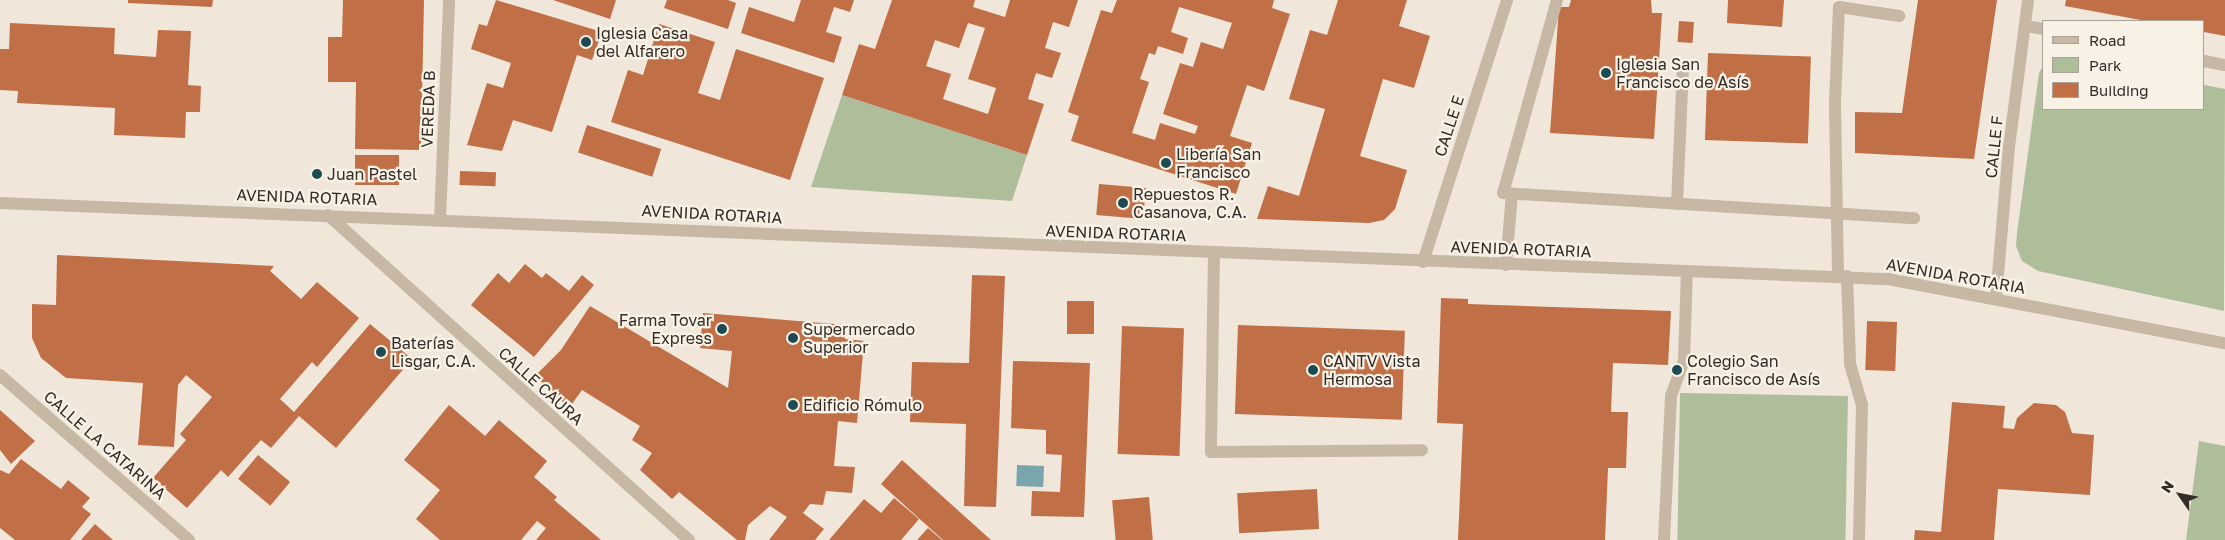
<!DOCTYPE html>
<meta charset="utf-8">
<style>
body{margin:0}
#map{position:relative;width:2225px;height:540px;overflow:hidden;background:#f0e7da;font-family:"Golos Text",sans-serif}
div>[style]{position:absolute}
[style*='--x']{left:calc(var(--x)*1px);top:calc(var(--y)*1px);width:calc(var(--w)*1px);rotate:calc(var(--a)*1deg)}
.green>*{inset:0;background:#afbe9a;transform-origin:0 0}
.water>*{inset:0;background:#7aa5ac;transform-origin:0 0}
.building>*{inset:0;background:#c06f47;transform-origin:0 0}
.service>*{height:12px;margin:-6px;padding:0 6px;transform-origin:6px;border-radius:6px;background:#c7b8a6}
.minor>*{height:12px;margin:-6px;padding:0 6px;transform-origin:6px;border-radius:6px;background:#c7b8a6}
.dots>*{width:14px;height:14px;translate:-50% -50%;box-sizing:border-box;border:2px solid #f8f1e5;border-radius:50%}
span{translate:-50% -50%;white-space:nowrap;text-align:center;line-height:1.15;-webkit-text-stroke:4.5px #f8f1e5;paint-order:stroke}
.poi-label{font-size:16px;color:#342c27}
.left{translate:0 -50%;text-align:left}
.right{translate:-100% -50%;text-align:right}
.street-label{font-size:16px;color:#342c27}
.legend{position:absolute;left:2042px;top:20px;width:162px;height:90px;box-sizing:border-box;background:#f8f1e5;border:1px solid #aaa299;margin:0;padding:6px 9px;list-style:none;font-size:15px;color:#342c27}
.legend li{display:flex;align-items:center;gap:10px;height:25px}
.legend b{width:25px;border:1px solid #aaa299}
.north{position:absolute;left:2155px;top:470px;width:50px;height:50px;-webkit-text-stroke:4px #f8f1e5;paint-order:stroke;rotate:303deg;font-size:14px;font-weight:700;line-height:20px;text-align:center;color:#342c27}
.north::after{content:'';display:block;margin:auto;width:18px;height:22px;background:#342c27;clip-path:polygon(50% 0,100% 100%,50% 72%,0 100%)}
</style>
<div id="map">
<div class="green">
<div style="clip-path:polygon(2044px 64px,2044px 109px,2204px 109px,2204px 85px,2225px 89px,2224px 311px,2038px 271px,2022px 261px,2016px 246px,2017px 233px,2039px 73px)"></div>
<div style="clip-path:polygon(842px 95px,1027px 155px,1012px 201px,811px 187px)"></div>
<div style="left:1680px;top:393px;width:168px;height:147px;rotate:1deg"></div>
<div style="clip-path:polygon(2199px 441px,2225px 446px,2225px 540px,2186px 540px)"></div>
</div>
<div class="water">
<div style="left:1017px;top:465px;width:27px;height:21px;rotate:2deg"></div>
</div>
<div class="building">
<div style="clip-path:polygon(128px 0,213px 0,212px 7px,128px 3px)"></div>
<div style="clip-path:polygon(343px 0,424px 0,421px 150px,355px 149px,356px 82px,328px 82px,328px 37px,342px 37px)"></div>
<div style="clip-path:polygon(496px 0,602px 32px,592px 60px,577px 55px,552px 132px,513px 120px,502px 151px,467px 145px,487px 83px,503px 88px,511px 63px,471px 49px,479px 24px,487px 26px)"></div>
<div style="clip-path:polygon(553px 0,616px 0,610px 19px)"></div>
<div style="clip-path:polygon(667px 0,728px 0,736px 3px,728px 29px,664px 8px)"></div>
<div style="clip-path:polygon(801px 0,854px 0,850px 12px,834px 7px,826px 32px,842px 37px,834px 63px,741px 33px,749px 7px,794px 22px)"></div>
<div style="clip-path:polygon(evenodd,892px 0,975px 0,973px 7px,1005px 17px,1010px 0,1078px 0,1069px 27px,1053px 22px,1045px 48px,1061px 53px,1052px 78px,1036px 73px,1028px 99px,1044px 104px,1027px 155px,842px 95px,859px 44px,875px 49px,892px 0,968px 23px,985px 28px,968px 79px,996px 88px,988px 114px,943px 99px,951px 74px,926px 66px,935px 40px,959px 48px,968px 23px)"></div>
<div style="clip-path:polygon(evenodd,1117px 0,1274px 0,1272px 8px,1290px 14px,1264px 91px,1247px 85px,1230px 136px,1252px 143px,1236px 194px,1071px 141px,1079px 116px,1068px 112px,1101px 10px,1112px 13px,1117px 0,1179px 7px,1232px 23px,1223px 49px,1201px 42px,1193px 67px,1180px 63px,1163px 114px,1198px 126px,1195px 134px,1160px 123px,1155px 140px,1132px 133px,1149px 82px,1140px 79px,1149px 53px,1155px 55px,1158px 46px,1183px 54px,1188px 38px,1171px 32px,1179px 7px)"></div>
<div style="clip-path:polygon(1338px 0,1407px 0,1399px 26px,1430px 36px,1414px 88px,1383px 79px,1360px 156px,1407px 170px,1395px 209px,1384px 220px,1369px 223px,1257px 219px,1268px 186px,1299px 196px,1325px 109px,1289px 99px,1310px 30px,1327px 35px)"></div>
<div style="clip-path:polygon(1571px 0,1651px 0,1652px 13px,1662px 13px,1654px 139px,1550px 133px,1559px 7px,1569px 7px)"></div>
<div style="clip-path:polygon(1728px 0,1784px 0,1782px 27px,1727px 23px)"></div>
<div style="clip-path:polygon(1918px 0,1997px 0,1974px 159px,1855px 153px,1855px 112px,1902px 113px)"></div>
<div style="clip-path:polygon(2066px 0,2225px 0,2225px 36px,2204px 32px,2204px 21px,2146px 21px,2065px 6px)"></div>
<div style="left:1679px;top:21px;width:15px;height:21px;rotate:4deg"></div>
<div style="clip-path:polygon(10px 23px,115px 28px,114px 54px,156px 57px,158px 30px,191px 31px,188px 85px,201px 86px,200px 112px,186px 112px,185px 138px,114px 135px,115px 108px,17px 103px,18px 91px,0 90px,0 49px,9px 49px)"></div>
<div style="clip-path:polygon(659px 24px,715px 42px,698px 93px,720px 100px,736px 49px,824px 78px,790px 180px,611px 122px,628px 70px,643px 75px)"></div>
<div style="left:1708px;top:53px;width:103px;height:87px;rotate:2deg"></div>
<div style="left:587px;top:125px;width:78px;height:29px;rotate:18deg"></div>
<div style="left:355px;top:155px;width:44px;height:30px"></div>
<div style="left:460px;top:171px;width:36px;height:14px;rotate:2deg"></div>
<div style="left:1099px;top:184px;width:47px;height:31px;rotate:5deg"></div>
<div style="clip-path:polygon(57px 255px,274px 266px,270px 271px,301px 299px,317px 282px,359px 318px,317px 367px,312px 362px,280px 399px,294px 412px,370px 324px,412px 359px,336px 448px,299px 416px,271px 448px,261px 440px,228px 477px,221px 470px,187px 508px,153px 478px,186px 440px,180px 434px,212px 397px,186px 375px,178px 385px,174px 447px,138px 445px,143px 383px,66px 378px,41px 358px,32px 338px,32px 304px,56px 305px)"></div>
<div style="clip-path:polygon(525px 264px,542px 278px,546px 273px,569px 291px,582px 275px,594px 285px,534px 357px,471px 305px,498px 273px,509px 283px)"></div>
<div style="clip-path:polygon(972px 275px,1005px 276px,996px 507px,964px 506px,966px 424px,910px 422px,912px 362px,969px 363px)"></div>
<div style="clip-path:polygon(1441px 298px,1468px 299px,1468px 304px,1671px 311px,1668px 365px,1613px 363px,1611px 412px,1628px 412px,1626px 468px,1608px 468px,1605px 540px,1458px 540px,1463px 424px,1437px 423px)"></div>
<div style="left:1067px;top:301px;width:27px;height:33px"></div>
<div style="clip-path:polygon(590px 306px,728px 388px,732px 351px,700px 348px,703px 313px,846px 325px,845px 339px,864px 341px,857px 423px,838px 421px,834px 466px,855px 467px,852px 493px,826px 491px,823px 505px,810px 504px,803px 513px,824px 529px,815px 540px,769px 540px,787px 517px,770px 506px,748px 525px,745px 540px,737px 540px,679px 492px,672px 499px,640px 470px,652px 453px,632px 440px,640px 426px,582px 390px,569px 408px,535px 376px,561px 350px)"></div>
<div style="left:1867px;top:321px;width:30px;height:49px;rotate:2deg"></div>
<div style="left:1238px;top:325px;width:167px;height:89px;rotate:2deg"></div>
<div style="left:1122px;top:326px;width:62px;height:128px;rotate:2deg"></div>
<div style="clip-path:polygon(1013px 361px,1090px 363px,1084px 517px,1031px 516px,1032px 491px,1060px 492px,1062px 455px,1046px 454px,1046px 430px,1011px 428px)"></div>
<div style="clip-path:polygon(1952px 402px,2005px 406px,2003px 428px,2014px 429px,2017px 418px,2034px 403px,2056px 405px,2065px 412px,2072px 433px,2094px 435px,2090px 495px,1998px 489px,1994px 540px,1914px 540px,1915px 530px,1941px 532px)"></div>
<div style="clip-path:polygon(449px 405px,485px 436px,499px 420px,547px 461px,534px 477px,557px 497px,554px 500px,601px 540px,536px 540px,546px 528px,537px 521px,521px 540px,440px 540px,416px 519px,440px 490px,404px 460px)"></div>
<div style="clip-path:polygon(0 410px,35px 441px,11px 464px,0 450px)"></div>
<div style="left:258px;top:455px;width:42px;height:31px;rotate:40deg"></div>
<div style="clip-path:polygon(21px 459px,61px 489px,68px 480px,90px 498px,82px 507px,91px 514px,70px 540px,15px 540px,0 528px,0 470px,9px 474px)"></div>
<div style="clip-path:polygon(902px 460px,991px 540px,943px 540px,881px 484px)"></div>
<div style="left:1317px;top:489px;width:40px;height:80px;rotate:87deg"></div>
<div style="left:1149px;top:497px;width:43px;height:37px;rotate:85deg"></div>
<div style="clip-path:polygon(894px 498px,919px 519px,901px 540px,829px 540px,864px 499px,881px 513px)"></div>
<div style="clip-path:polygon(95px 524px,113px 540px,81px 540px)"></div>
<div style="clip-path:polygon(928px 528px,942px 540px,917px 540px)"></div>
</div>
<div class="service">
<div style="--x:1557;--y:0;--w:200;--a:105.6"></div>
<div style="--x:1503;--y:193;--w:412;--a:3.5"></div>
<div style="--x:1677;--y:204;--w:135;--a:-87.5"></div>
<div style="--x:1214;--y:253;--w:199;--a:90.9"></div>
<div style="--x:1211;--y:452;--w:211;--a:-0.5"></div>
<div style="--x:1506;--y:265;--w:71;--a:-85.2"></div>
<div style="--x:1838;--y:276;--w:174;--a:-91"></div>
<div style="--x:1835;--y:102;--w:95;--a:-87.6"></div>
<div style="--x:1839;--y:7;--w:61;--a:8.5"></div>
<div style="--x:1847;--y:276;--w:88;--a:88"></div>
<div style="--x:1850;--y:364;--w:43;--a:73.7"></div>
<div style="--x:1862;--y:405;--w:135;--a:91.3"></div>
<div style="--x:1664;--y:540;--w:144;--a:-87.2"></div>
<div style="--x:1671;--y:396;--w:38;--a:-70"></div>
<div style="--x:1684;--y:360;--w:89;--a:-88.1"></div>
</div>
<div class="minor">
<div style="--x:2025;--y:26;--w:19;--a:9"></div>
<div style="--x:2204;--y:61;--w:21;--a:11"></div>
<div style="--x:0;--y:203;--w:1890;--a:2.31"></div>
<div style="--x:1888;--y:279;--w:343;--a:10.8"></div>
<div style="--x:328;--y:215;--w:486;--a:42"></div>
<div style="--x:440;--y:219;--w:219;--a:-87.6"></div>
<div style="--x:1423;--y:262;--w:275;--a:-72.2"></div>
<div style="--x:1996;--y:298;--w:152;--a:-85.1"></div>
<div style="--x:2009;--y:147;--w:148;--a:-82.6"></div>
<div style="--x:0;--y:375;--w:251;--a:41.1"></div>
</div>
<div class="dots">
<div style="left:586px;top:42px;background:#1e4b53"></div>
<div style="left:1606px;top:73px;background:#1e4b53"></div>
<div style="left:1166px;top:163px;background:#1e4b53"></div>
<div style="left:317px;top:174px;background:#1e4b53"></div>
<div style="left:1123px;top:203px;background:#1e4b53"></div>
<div style="left:722px;top:329px;background:#1e4b53"></div>
<div style="left:793px;top:338px;background:#1e4b53"></div>
<div style="left:381px;top:352px;background:#1e4b53"></div>
<div style="left:1313px;top:370px;background:#1e4b53"></div>
<div style="left:1677px;top:370px;background:#1e4b53"></div>
<div style="left:793px;top:405px;background:#1e4b53"></div>
</div>
<div class="poi-label">
<span class="left" style="left:596px;top:42px">Iglesia Casa<br>del Alfarero</span>
<span class="left" style="left:1616px;top:73px">Iglesia San<br>Francisco de Asís</span>
<span class="left" style="left:1176px;top:163px">Libería San<br>Francisco</span>
<span class="left" style="left:327px;top:174px">Juan Pastel</span>
<span class="left" style="left:1133px;top:203px">Repuestos R.<br>Casanova, C.A.</span>
<span class="right" style="left:712px;top:329px">Farma Tovar<br>Express</span>
<span class="left" style="left:803px;top:338px">Supermercado<br>Superior</span>
<span class="left" style="left:391px;top:352px">Baterías<br>Lisgar, C.A.</span>
<span class="left" style="left:1323px;top:370px">CANTV Vista<br>Hermosa</span>
<span class="left" style="left:1687px;top:370px">Colegio San<br>Francisco de Asís</span>
<span class="left" style="left:803px;top:405px">Edificio Rómulo</span>
</div>
<div class="street-label">
<span style="left:428px;top:109px;rotate:-88deg">VEREDA B</span>
<span style="left:1449px;top:126px;rotate:-72deg">CALLE E</span>
<span style="left:1994px;top:147px;rotate:-84deg">CALLE F</span>
<span style="left:307px;top:197px;rotate:2deg">AVENIDA ROTARIA</span>
<span style="left:712px;top:214px;rotate:3deg">AVENIDA ROTARIA</span>
<span style="left:1116px;top:233px;rotate:2deg">AVENIDA ROTARIA</span>
<span style="left:1521px;top:249px;rotate:2deg">AVENIDA ROTARIA</span>
<span style="left:1956px;top:276px;rotate:10deg">AVENIDA ROTARIA</span>
<span style="left:541px;top:386px;rotate:42deg">CALLE CAURA</span>
<span style="left:105px;top:445px;rotate:41deg">CALLE LA CATARINA</span>
</div>
<ul class="legend">
<li><b style="height:6px;background:#c7b8a6"></b>Road</li>
<li><b style="height:14px;background:#afbe9a"></b>Park</li>
<li><b style="height:14px;background:#c06f47"></b>Building</li>
</ul>
<div class="north">N</div>
</div>
